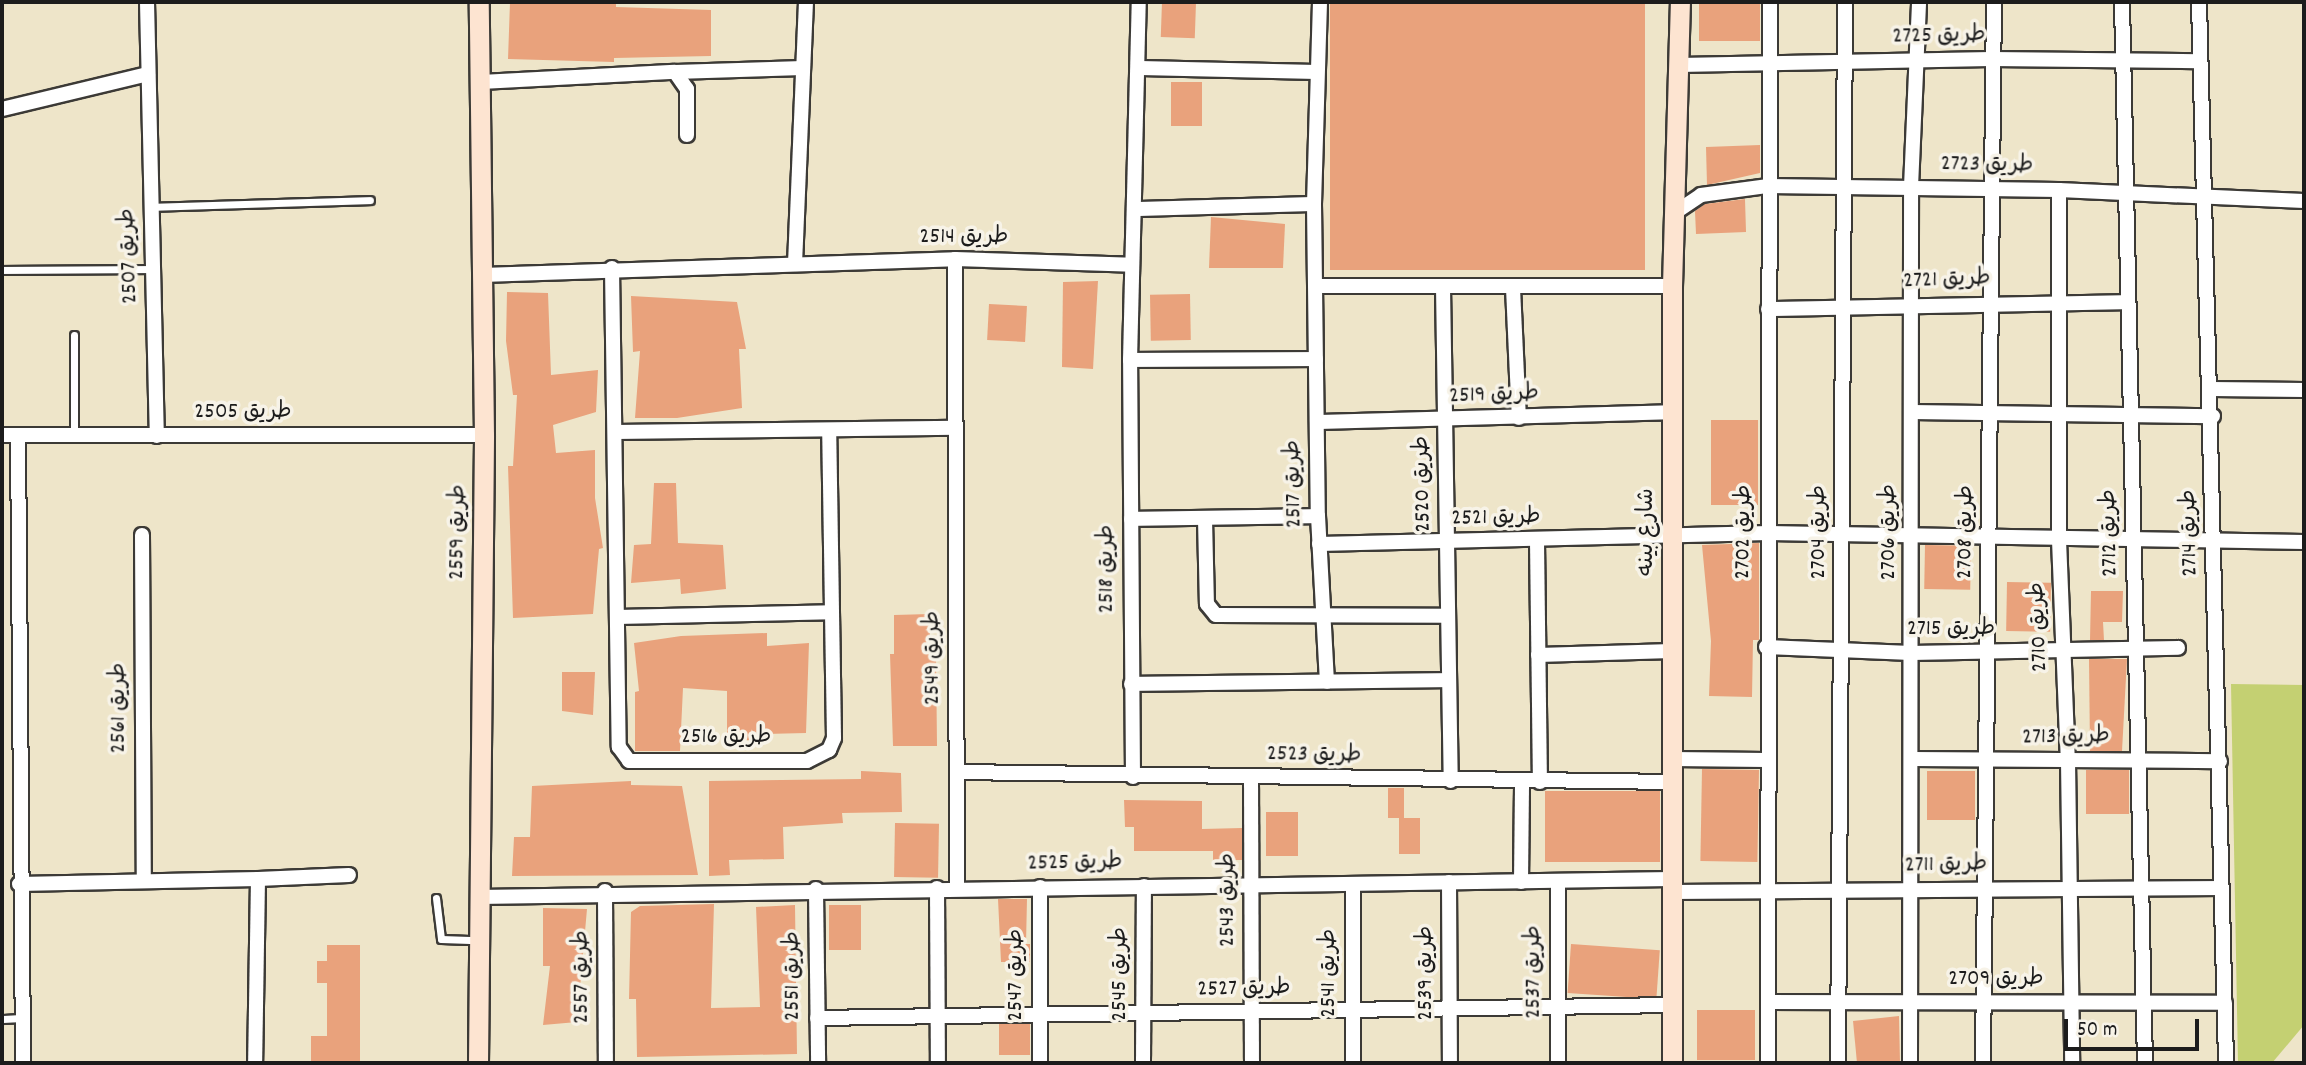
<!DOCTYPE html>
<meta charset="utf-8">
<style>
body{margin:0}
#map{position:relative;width:2306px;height:1065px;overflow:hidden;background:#eee5c9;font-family:Dekko,"Playpen Sans Arabic",sans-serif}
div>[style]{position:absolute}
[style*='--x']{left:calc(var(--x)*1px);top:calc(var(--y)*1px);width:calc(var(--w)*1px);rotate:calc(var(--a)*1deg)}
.green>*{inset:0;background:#c4d072}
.building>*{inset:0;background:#e9a27c;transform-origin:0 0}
.roads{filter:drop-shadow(2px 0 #3c3a36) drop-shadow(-2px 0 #3c3a36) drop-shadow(0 2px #3c3a36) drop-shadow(0 -2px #3c3a36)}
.lane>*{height:7px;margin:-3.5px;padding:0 3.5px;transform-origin:3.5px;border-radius:3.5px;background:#fff}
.street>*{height:14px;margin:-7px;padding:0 7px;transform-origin:7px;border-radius:7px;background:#fff}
.secondary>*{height:19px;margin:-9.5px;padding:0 9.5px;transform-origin:9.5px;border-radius:9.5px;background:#fde4d1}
span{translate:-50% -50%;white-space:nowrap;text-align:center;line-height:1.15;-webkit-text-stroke:7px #f7f3e8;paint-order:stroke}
.street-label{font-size:23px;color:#1c1c1c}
.frame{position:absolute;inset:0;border:4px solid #1c1c1c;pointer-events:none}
.scale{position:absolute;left:2064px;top:1019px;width:135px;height:32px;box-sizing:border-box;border:4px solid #1c1c1c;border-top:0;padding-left:9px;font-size:21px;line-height:24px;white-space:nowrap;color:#1c1c1c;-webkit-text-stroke:5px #f7f3e8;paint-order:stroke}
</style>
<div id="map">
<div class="green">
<div style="clip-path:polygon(2231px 684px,2304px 685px,2304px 1025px,2272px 1063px,2238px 1063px)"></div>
</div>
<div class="building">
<div style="clip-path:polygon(510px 2px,616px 2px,616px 7px,711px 10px,711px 56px,614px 58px,614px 62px,508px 59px)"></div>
<div style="left:1162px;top:2px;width:34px;height:35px;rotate:2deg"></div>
<div style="left:1330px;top:2px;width:315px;height:268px"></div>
<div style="left:1699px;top:2px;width:61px;height:39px"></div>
<div style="left:1202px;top:82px;width:44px;height:31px;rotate:90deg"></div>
<div style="clip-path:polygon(1760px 145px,1760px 173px,1707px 185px,1706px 147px)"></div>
<div style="clip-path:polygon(1745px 199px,1746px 232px,1696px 234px,1695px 211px,1705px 204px)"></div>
<div style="clip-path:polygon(1211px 217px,1285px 224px,1283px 268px,1209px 268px)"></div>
<div style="clip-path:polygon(1098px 281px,1093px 369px,1062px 367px,1063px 282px)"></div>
<div style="clip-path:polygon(507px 292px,548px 293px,551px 375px,598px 370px,596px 412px,553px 425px,556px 453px,595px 450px,595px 498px,603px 548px,599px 549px,593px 614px,513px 618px,508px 466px,513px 466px,517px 395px,513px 395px,506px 341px)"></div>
<div style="left:1190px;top:294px;width:46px;height:40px;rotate:89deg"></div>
<div style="clip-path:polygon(631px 296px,737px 302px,746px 349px,739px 349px,742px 408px,677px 418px,635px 418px,640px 351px,633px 352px)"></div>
<div style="left:989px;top:304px;width:38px;height:36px;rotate:3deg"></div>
<div style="left:1711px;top:420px;width:47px;height:85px"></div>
<div style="clip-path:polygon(654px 483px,676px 483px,678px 543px,723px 545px,726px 589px,681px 594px,680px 579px,631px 583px,634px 545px,651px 544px)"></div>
<div style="clip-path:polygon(1759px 543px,1759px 640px,1753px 640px,1752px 697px,1709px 696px,1711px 641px,1702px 545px)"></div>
<div style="left:1925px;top:545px;width:46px;height:44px;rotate:1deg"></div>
<div style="left:2007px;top:582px;width:44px;height:49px;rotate:1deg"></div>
<div style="clip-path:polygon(2091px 591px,2123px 591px,2122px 622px,2103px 622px,2104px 640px,2090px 640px)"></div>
<div style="clip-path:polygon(930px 614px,930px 653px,936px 653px,937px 746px,893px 746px,890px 654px,894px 654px,894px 615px)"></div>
<div style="clip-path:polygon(767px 633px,767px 646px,809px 643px,806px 733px,765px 734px,764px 741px,727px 739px,727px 691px,683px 688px,680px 751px,635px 751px,635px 692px,639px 691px,634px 643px,681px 636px)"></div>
<div style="clip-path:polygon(2089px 659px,2127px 659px,2122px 751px,2090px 751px)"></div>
<div style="clip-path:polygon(562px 672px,595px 672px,593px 715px,562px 711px)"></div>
<div style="left:1702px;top:769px;width:57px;height:92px;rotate:1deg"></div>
<div style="left:2086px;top:770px;width:43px;height:44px"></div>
<div style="clip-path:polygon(861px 771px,901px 773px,902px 812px,842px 813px,843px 823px,783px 827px,784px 859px,729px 860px,730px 875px,709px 876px,709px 781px,861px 779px)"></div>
<div style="left:1927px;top:771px;width:48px;height:49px"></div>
<div style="clip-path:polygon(631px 781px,631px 785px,682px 786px,698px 875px,512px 876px,514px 837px,530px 837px,532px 786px)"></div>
<div style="left:1388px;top:788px;width:16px;height:30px"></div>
<div style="left:1545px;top:791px;width:115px;height:71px"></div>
<div style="clip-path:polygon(1124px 800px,1202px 801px,1202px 829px,1242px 828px,1242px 860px,1213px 860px,1213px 851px,1134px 851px,1134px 827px,1125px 827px)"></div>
<div style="left:1266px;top:812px;width:32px;height:44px"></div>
<div style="left:1420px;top:818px;width:36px;height:21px;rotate:90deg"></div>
<div style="left:895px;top:823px;width:44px;height:54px;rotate:1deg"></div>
<div style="clip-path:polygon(998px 899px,1027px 899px,1026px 944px,1030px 944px,1030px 962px,1001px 962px)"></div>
<div style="clip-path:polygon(714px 904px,711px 1008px,760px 1007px,756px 907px,795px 905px,797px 1054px,637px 1057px,636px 999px,629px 999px,631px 912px,640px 906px)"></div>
<div style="left:829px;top:905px;width:32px;height:45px"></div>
<div style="clip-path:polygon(543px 908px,587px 909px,577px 1022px,543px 1025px,550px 966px,543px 966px)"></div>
<div style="left:1571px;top:944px;width:89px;height:49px;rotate:4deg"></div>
<div style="clip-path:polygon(327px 945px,360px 945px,360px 1063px,311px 1063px,311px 1036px,327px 1036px,327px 983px,317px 983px,317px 961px,327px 961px)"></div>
<div style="left:1697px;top:1010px;width:58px;height:50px"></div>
<div style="clip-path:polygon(1899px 1016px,1900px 1063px,1857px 1063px,1853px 1021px)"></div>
<div style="left:1030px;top:1024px;width:31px;height:31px;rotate:90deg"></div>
</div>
<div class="roads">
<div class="lane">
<div style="--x:151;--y:207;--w:219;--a:-1.8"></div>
<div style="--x:2;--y:270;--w:151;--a:-0.4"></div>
<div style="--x:74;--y:435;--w:100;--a:-90"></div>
<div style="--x:436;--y:898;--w:41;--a:83"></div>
<div style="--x:441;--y:939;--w:36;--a:2"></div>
<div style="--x:2;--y:1019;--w:20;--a:-3"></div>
</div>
<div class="street">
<div style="--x:147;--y:2;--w:434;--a:88.7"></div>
<div style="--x:1320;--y:2;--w:202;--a:91.7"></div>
<div style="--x:1314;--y:204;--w:312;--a:89.3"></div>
<div style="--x:1318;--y:516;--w:166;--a:86.9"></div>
<div style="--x:2122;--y:2;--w:1061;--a:88.76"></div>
<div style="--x:2199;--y:2;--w:1061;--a:88.54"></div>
<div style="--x:1679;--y:65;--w:312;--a:-1.1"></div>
<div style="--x:1991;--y:59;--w:208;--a:0.6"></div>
<div style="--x:1140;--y:68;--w:177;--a:1.3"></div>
<div style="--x:675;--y:72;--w:128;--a:-1.8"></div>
<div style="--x:481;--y:82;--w:194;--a:-3"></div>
<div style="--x:675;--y:72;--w:21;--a:55"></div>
<div style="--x:687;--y:89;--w:46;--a:90"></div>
<div style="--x:2;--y:109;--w:150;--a:-13.5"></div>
<div style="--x:2059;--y:190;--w:350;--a:90"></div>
<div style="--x:2059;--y:540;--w:221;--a:87.7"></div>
<div style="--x:2068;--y:761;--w:302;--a:89.2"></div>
<div style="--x:1137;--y:209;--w:177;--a:-1.6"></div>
<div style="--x:1676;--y:212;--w:30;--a:-34"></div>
<div style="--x:1701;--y:195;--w:68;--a:-7.7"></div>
<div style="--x:1768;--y:186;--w:291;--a:0.8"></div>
<div style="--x:2059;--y:190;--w:245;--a:2.6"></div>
<div style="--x:955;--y:259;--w:629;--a:89.82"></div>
<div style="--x:795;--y:264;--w:262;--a:-87.6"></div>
<div style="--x:612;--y:268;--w:479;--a:89.2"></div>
<div style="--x:619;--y:747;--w:17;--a:54"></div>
<div style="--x:629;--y:761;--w:178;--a:0"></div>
<div style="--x:807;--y:761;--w:25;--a:-27"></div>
<div style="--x:829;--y:750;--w:13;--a:-67"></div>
<div style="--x:834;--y:738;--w:307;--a:-90.9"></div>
<div style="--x:482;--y:275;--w:473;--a:-1.9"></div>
<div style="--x:955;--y:259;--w:177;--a:1.9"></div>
<div style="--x:1316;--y:286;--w:356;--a:0"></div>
<div style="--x:1443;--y:287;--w:494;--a:89.1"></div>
<div style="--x:1513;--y:288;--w:130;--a:87.4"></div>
<div style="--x:1768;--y:309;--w:359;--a:-1.1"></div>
<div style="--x:1130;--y:360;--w:186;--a:-0.3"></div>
<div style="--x:2212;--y:389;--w:92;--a:0.6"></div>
<div style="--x:1912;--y:412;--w:301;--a:0.8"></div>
<div style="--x:1317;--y:422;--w:355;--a:-1.6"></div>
<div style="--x:615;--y:432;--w:341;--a:-0.7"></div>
<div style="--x:2;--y:435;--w:482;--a:0"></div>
<div style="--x:18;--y:435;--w:628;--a:89.54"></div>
<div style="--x:1131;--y:519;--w:187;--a:-0.9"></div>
<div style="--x:1205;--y:519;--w:85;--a:88.7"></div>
<div style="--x:1207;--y:604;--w:14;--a:51"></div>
<div style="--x:1216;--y:615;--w:232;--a:0.2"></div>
<div style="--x:142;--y:535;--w:346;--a:89.7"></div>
<div style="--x:1537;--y:541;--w:241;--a:89.3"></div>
<div style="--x:1319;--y:544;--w:450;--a:-1.4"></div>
<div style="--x:1769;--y:533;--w:535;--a:0.96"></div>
<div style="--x:617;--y:617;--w:214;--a:-1.3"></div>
<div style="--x:1766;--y:647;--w:145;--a:2.4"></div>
<div style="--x:1911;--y:653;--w:267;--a:-1.1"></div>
<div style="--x:1538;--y:655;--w:134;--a:-1.7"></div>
<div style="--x:1131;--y:684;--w:318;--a:-0.7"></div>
<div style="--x:1672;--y:759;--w:94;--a:0.6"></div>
<div style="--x:1912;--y:759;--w:308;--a:0.4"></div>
<div style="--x:957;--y:772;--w:714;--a:0.8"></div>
<div style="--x:1133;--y:777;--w:417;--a:-90.4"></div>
<div style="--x:1130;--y:360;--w:358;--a:-88.6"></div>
<div style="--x:1251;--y:778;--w:285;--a:89.8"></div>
<div style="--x:258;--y:879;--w:91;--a:-2.5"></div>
<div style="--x:1558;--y:881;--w:182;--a:90"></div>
<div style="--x:1449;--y:882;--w:181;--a:89.7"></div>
<div style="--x:1521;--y:882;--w:100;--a:-89.4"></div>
<div style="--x:19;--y:884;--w:239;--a:-1.2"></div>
<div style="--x:258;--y:879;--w:184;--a:90.9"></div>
<div style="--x:937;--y:888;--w:175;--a:89.7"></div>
<div style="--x:816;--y:889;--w:174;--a:89.3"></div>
<div style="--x:605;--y:891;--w:172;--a:89.7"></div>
<div style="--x:1672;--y:892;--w:550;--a:-0.42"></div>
<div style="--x:478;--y:897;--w:1194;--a:-0.86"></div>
<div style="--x:1768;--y:1002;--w:457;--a:0.1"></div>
<div style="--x:817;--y:1018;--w:855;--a:-0.87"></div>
<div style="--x:1040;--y:1063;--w:176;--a:-90"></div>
<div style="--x:1143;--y:1063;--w:177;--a:-89.7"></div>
<div style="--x:1353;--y:1063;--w:179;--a:-90"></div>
<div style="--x:1768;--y:1063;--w:1061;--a:-89.89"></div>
<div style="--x:1838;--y:1063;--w:1061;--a:-89.62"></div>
<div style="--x:1910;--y:1063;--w:876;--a:-89.93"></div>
<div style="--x:1911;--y:187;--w:185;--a:-87.5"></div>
<div style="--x:1983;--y:1063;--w:1061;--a:-89.41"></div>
</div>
<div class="secondary">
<div style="--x:478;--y:1063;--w:628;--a:-89.45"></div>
<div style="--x:484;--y:435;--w:433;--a:-90.7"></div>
<div style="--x:1672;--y:1063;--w:777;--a:-90"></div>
<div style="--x:1672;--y:286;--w:284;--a:-88.4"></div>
</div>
</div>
<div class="street-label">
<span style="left:1939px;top:37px;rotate:-1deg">طريق 2725</span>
<span style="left:1987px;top:166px;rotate:1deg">طريق 2723</span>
<span style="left:964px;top:238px">طريق 2514</span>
<span style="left:130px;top:256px;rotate:-92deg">طريق 2507</span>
<span style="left:1947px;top:281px;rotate:-2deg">طريق 2721</span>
<span style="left:1494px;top:396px;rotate:-2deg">طريق 2519</span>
<span style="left:243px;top:413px">طريق 2505</span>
<span style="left:1295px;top:484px;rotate:-91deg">طريق 2517</span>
<span style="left:1424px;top:484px;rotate:-91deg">طريق 2520</span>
<span style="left:1496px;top:519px;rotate:-1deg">طريق 2521</span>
<span style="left:459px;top:532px;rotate:-89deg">طريق 2559</span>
<span style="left:1648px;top:532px;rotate:-90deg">شارع بينه</span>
<span style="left:1745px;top:532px;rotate:-89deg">طريق 2702</span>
<span style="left:1820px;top:532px;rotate:-90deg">طريق 2704</span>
<span style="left:1890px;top:532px;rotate:-90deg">طريق 2706</span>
<span style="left:1967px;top:532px;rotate:-89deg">طريق 2708</span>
<span style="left:2111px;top:533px;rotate:-91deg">طريق 2712</span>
<span style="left:2191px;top:533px;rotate:-91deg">طريق 2714</span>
<span style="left:1108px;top:569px;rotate:-90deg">طريق 2518</span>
<span style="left:2040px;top:627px;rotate:-92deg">طريق 2710</span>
<span style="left:1951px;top:630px">طريق 2715</span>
<span style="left:934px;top:658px;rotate:-90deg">طريق 2549</span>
<span style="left:120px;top:708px;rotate:-90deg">طريق 2561</span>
<span style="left:726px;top:738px">طريق 2516</span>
<span style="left:2066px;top:738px;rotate:-1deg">طريق 2713</span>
<span style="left:1314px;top:756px;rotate:1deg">طريق 2523</span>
<span style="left:1075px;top:864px;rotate:-1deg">طريق 2525</span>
<span style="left:1946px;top:866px;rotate:-1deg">طريق 2711</span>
<span style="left:1229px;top:900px;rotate:-90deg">طريق 2543</span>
<span style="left:1535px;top:972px;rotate:-90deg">طريق 2537</span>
<span style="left:1330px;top:973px;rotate:-90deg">طريق 2541</span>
<span style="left:1427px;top:973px;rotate:-90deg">طريق 2539</span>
<span style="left:1121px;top:974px;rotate:-90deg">طريق 2545</span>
<span style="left:1017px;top:975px;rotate:-90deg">طريق 2547</span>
<span style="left:794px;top:976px;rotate:-90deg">طريق 2551</span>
<span style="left:583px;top:977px;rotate:-90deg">طريق 2557</span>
<span style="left:1996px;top:980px">طريق 2709</span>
<span style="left:1244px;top:990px;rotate:-1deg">طريق 2527</span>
</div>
<div class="frame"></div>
<div class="scale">50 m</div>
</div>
